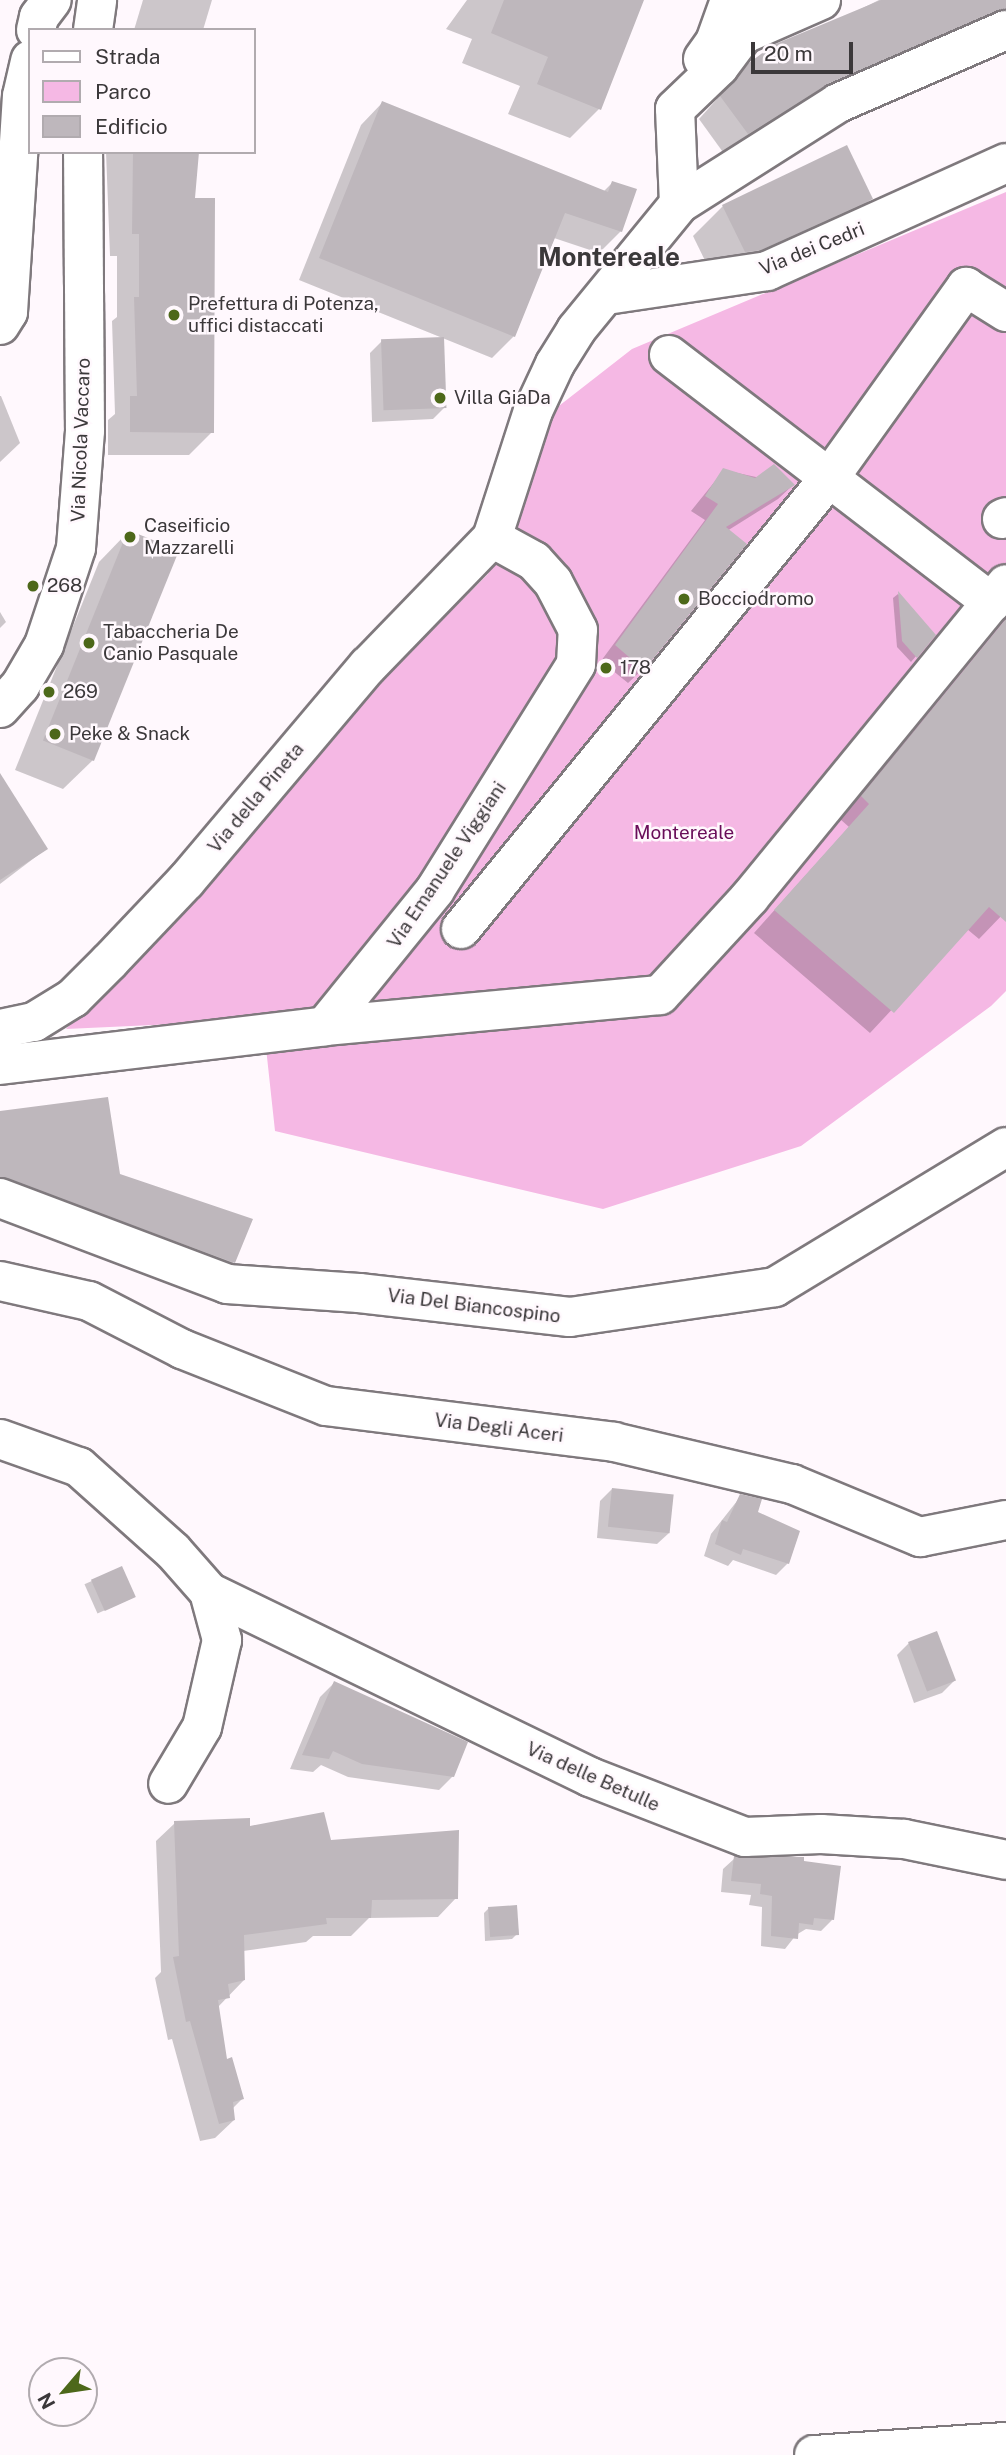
<!DOCTYPE html>
<style>
body{margin:0}
#map{position:relative;width:1006px;height:2455px;overflow:hidden;background:#fff8fd;font-family:"Public Sans",sans-serif}
div>[style]{position:absolute}
[style*='--x']{left:calc(var(--x)*1px);top:calc(var(--y)*1px);width:calc(var(--w)*1px);rotate:calc(var(--a)*1deg)}
.green>*{inset:0;background:#f5b8e4}
.shadow>*{inset:0;background:#0003;transform-origin:0 0}
.building>*{inset:0;background:#beb7bc;transform-origin:0 0}
.roads{filter:drop-shadow(2px 0 #7f797d) drop-shadow(-2px 0 #7f797d) drop-shadow(0 2px #7f797d) drop-shadow(0 -2px #7f797d)}
.street>*{height:38px;margin:-19px;padding:0 19px;transform-origin:19px;border-radius:19px;background:#fff}
.secondary>*{height:38px;margin:-19px;padding:0 19px;transform-origin:19px;border-radius:19px;background:#fff}
.primary>*{height:38px;margin:-19px;padding:0 19px;transform-origin:19px;border-radius:19px;background:#fff}
.dots>*{width:19px;height:19px;translate:-50% -50%;box-sizing:border-box;border:4px solid #fff8fd;border-radius:50%}
span{translate:-50% -50%;white-space:nowrap;text-align:center;line-height:1.15;-webkit-text-stroke:5px #fff8fd;paint-order:stroke}
.street-label{font-size:19px;color:#3b383a}
.poi-label{font-size:19px;color:#3b383a}
.left{translate:0 -50%;text-align:left}
.park-label{font-size:19px;color:#690d59}
.district-label{font-size:26px;color:#3b383a;font-weight:700}
.legend{position:absolute;left:28px;top:28px;width:228px;height:126px;box-sizing:border-box;background:#fff8fd;border:2px solid #b1abaf;margin:0;padding:9px 12px;list-style:none;font-size:21px;color:#3b383a}
.legend li{display:flex;align-items:center;gap:14px;height:35px}
.legend b{width:35px;border:2px solid #b1abaf}
.north{position:absolute;left:28px;top:2357px;width:70px;height:70px;box-sizing:border-box;background:#fff8fd;border:2px solid #b1abaf;border-radius:50%;rotate:241deg;font-size:19px;font-weight:700;line-height:28px;text-align:center;color:#3b383a}
.north::after{content:'';display:block;margin:auto;width:24px;height:32px;background:#4d681a;clip-path:polygon(50% 0,100% 100%,50% 72%,0 100%)}
.scale{position:absolute;left:751px;top:42px;width:102px;height:32px;box-sizing:border-box;border:4px solid #3b383a;border-top:0;padding-left:9px;font-size:21px;line-height:24px;white-space:nowrap;color:#3b383a;-webkit-text-stroke:5px #fff8fd;paint-order:stroke}
</style>
<div id="map">
<div class="green">
<div style="clip-path:polygon(1006px 192px,1006px 991px,991px 1006px,801px 1146px,603px 1209px,275px 1131px,263px 1020px,66px 1029px,369px 693px,488px 574px,555px 409px,632px 349px)"></div>
</div>
<div class="shadow">
<div style="clip-path:polygon(143px 0,212px 0,203px 30px,134px 30px)"></div>
<div style="clip-path:polygon(467px 0,642px 0,599px 109px,570px 138px,508px 114px,520px 86px,462px 63px,472px 39px,446px 29px)"></div>
<div style="clip-path:polygon(879px 0,1006px 0,1006px 18px,725px 155px,699px 119px,727px 88px,750px 64px)"></div>
<div style="clip-path:polygon(382px 103px,603px 192px,612px 183px,621px 231px,599px 253px,554px 238px,514px 336px,492px 358px,299px 280px,361px 125px)"></div>
<div style="clip-path:polygon(106px 152px,197px 152px,193px 200px,212px 432px,189px 455px,108px 455px,108px 420px,115px 414px,112px 321px,117px 317px,117px 256px,110px 256px)"></div>
<div style="clip-path:polygon(871px 199px,842px 228px,715px 281px,693px 236px,723px 206px)"></div>
<div style="clip-path:polygon(382px 341px,445px 407px,433px 419px,372px 422px,370px 353px)"></div>
<div style="clip-path:polygon(1px 396px,20px 443px,0 462px,0 396px)"></div>
<div style="clip-path:polygon(724px 470px,793px 485px,778px 499px,727px 531px,643px 669px,628px 683px,601px 661px,705px 520px,691px 511px)"></div>
<div style="clip-path:polygon(128px 532px,93px 760px,63px 789px,15px 770px,99px 562px)"></div>
<div style="clip-path:polygon(898px 594px,934px 635px,911px 662px,897px 647px,893px 598px)"></div>
<div style="clip-path:polygon(0 612px,6px 622px,0 628px)"></div>
<div style="clip-path:polygon(1006px 622px,1006px 911px,979px 939px,967px 929px,870px 1033px,754px 933px,849px 827px,840px 819px)"></div>
<div style="clip-path:polygon(0 779px,46px 849px,0 884px)"></div>
<div style="clip-path:polygon(0 1113px,119px 1175px,234px 1262px,212px 1284px,0 1205px)"></div>
<div style="clip-path:polygon(612px 1489px,669px 1533px,657px 1544px,597px 1538px,600px 1501px)"></div>
<div style="clip-path:polygon(741px 1496px,788px 1563px,776px 1575px,733px 1560px,728px 1566px,704px 1556px,711px 1534px)"></div>
<div style="left:121px;top:1568px;width:32px;height:40px;rotate:66deg"></div>
<div style="clip-path:polygon(909px 1643px,954px 1681px,942px 1693px,914px 1703px,897px 1655px)"></div>
<div style="clip-path:polygon(334px 1683px,453px 1776px,439px 1790px,348px 1777px,321px 1765px,313px 1772px,290px 1769px,320px 1697px)"></div>
<div style="clip-path:polygon(175px 1823px,249px 1828px,329px 1842px,456px 1898px,438px 1917px,369px 1918px,351px 1936px,313px 1936px,306px 1942px,243px 1951px,244px 1980px,217px 2008px,225px 2061px,242px 2099px,232px 2109px,234px 2120px,215px 2138px,200px 2141px,172px 2039px,168px 2040px,155px 1978px,161px 1972px,156px 1841px)"></div>
<div style="clip-path:polygon(735px 1858px,802px 1863px,832px 1920px,821px 1931px,806px 1929px,796px 1935px,785px 1949px,761px 1946px,762px 1907px,749px 1905px,751px 1895px,721px 1892px,723px 1869px)"></div>
<div style="clip-path:polygon(489px 1908px,517px 1934px,512px 1939px,485px 1941px,484px 1913px)"></div>
</div>
<div class="building">
<div style="clip-path:polygon(504px 0,644px 0,601px 110px,537px 84px,548px 57px,491px 33px)"></div>
<div style="clip-path:polygon(881px 0,1006px 0,1006px 9px,829px 83px,748px 134px,720px 96px,749px 63px,773px 45px)"></div>
<div style="clip-path:polygon(382px 101px,608px 192px,612px 181px,637px 189px,622px 232px,565px 213px,515px 337px,319px 258px)"></div>
<div style="clip-path:polygon(847px 145px,873px 199px,761px 250px,745px 252px,722px 205px)"></div>
<div style="clip-path:polygon(133px 152px,199px 152px,195px 198px,215px 198px,214px 433px,130px 432px,130px 396px,137px 396px,134px 297px,139px 297px,139px 234px,132px 234px)"></div>
<div style="left:444px;top:337px;width:71px;height:63px;rotate:88deg"></div>
<div style="clip-path:polygon(774px 464px,795px 485px,726px 527px,747px 544px,644px 670px,615px 645px,718px 504px,705px 496px,723px 468px,755px 478px)"></div>
<div style="left:128px;top:530px;width:55px;height:227px;rotate:22deg"></div>
<div style="clip-path:polygon(898px 591px,936px 635px,917px 658px,902px 641px)"></div>
<div style="clip-path:polygon(1006px 619px,1006px 922px,989px 907px,894px 1013px,774px 910px,869px 804px,861px 796px)"></div>
<div style="clip-path:polygon(0 773px,48px 849px,0 880px)"></div>
<div style="clip-path:polygon(108px 1097px,120px 1174px,253px 1219px,235px 1263px,0 1177px,0 1111px)"></div>
<div style="left:612px;top:1488px;width:62px;height:39px;rotate:6deg"></div>
<div style="clip-path:polygon(740px 1494px,762px 1499px,758px 1512px,800px 1531px,789px 1564px,743px 1549px,741px 1555px,715px 1544px,722px 1520px,727px 1522px)"></div>
<div style="left:122px;top:1566px;width:34px;height:34px;rotate:66deg"></div>
<div style="left:937px;top:1631px;width:53px;height:31px;rotate:69deg"></div>
<div style="clip-path:polygon(334px 1681px,468px 1742px,454px 1777px,362px 1764px,333px 1751px,329px 1759px,302px 1755px)"></div>
<div style="clip-path:polygon(324px 1812px,331px 1840px,459px 1830px,458px 1899px,372px 1900px,371px 1918px,326px 1918px,327px 1924px,244px 1935px,245px 1980px,228px 1984px,230px 1998px,218px 2000px,227px 2059px,232px 2057px,244px 2099px,233px 2102px,235px 2120px,219px 2124px,190px 2021px,186px 2022px,173px 1957px,179px 1956px,174px 1821px,250px 1818px,250px 1826px)"></div>
<div style="clip-path:polygon(734px 1856px,804px 1857px,804px 1861px,841px 1866px,834px 1920px,814px 1918px,813px 1925px,799px 1923px,798px 1939px,771px 1936px,772px 1896px,760px 1894px,761px 1884px,731px 1881px)"></div>
<div style="left:517px;top:1905px;width:30px;height:29px;rotate:86deg"></div>
</div>
<div class="roads">
<div class="street">
<div style="--x:36;--y:30;--w:13;--a:-77"></div>
<div style="--x:39;--y:17;--w:21;--a:-53"></div>
<div style="--x:746;--y:33;--w:82;--a:-23.7"></div>
<div style="--x:703;--y:59;--w:21;--a:-55"></div>
<div style="--x:715;--y:42;--w:45;--a:-70.3"></div>
<div style="--x:679;--y:204;--w:188;--a:-32.4"></div>
<div style="--x:838;--y:103;--w:183;--a:-23.5"></div>
<div style="--x:607;--y:295;--w:162;--a:-8.5"></div>
<div style="--x:767;--y:271;--w:262;--a:-24.3"></div>
<div style="--x:0;--y:325;--w:15;--a:-58"></div>
<div style="--x:8;--y:312;--w:216;--a:-86.3"></div>
<div style="--x:22;--y:96;--w:37;--a:-77"></div>
<div style="--x:669;--y:355;--w:407;--a:37.5"></div>
<div style="--x:1002;--y:519;--w:4;--a:-27"></div>
<div style="--x:461;--y:929;--w:583;--a:-50.77"></div>
<div style="--x:830;--y:477;--w:234;--a:-54.4"></div>
<div style="--x:966;--y:287;--w:47;--a:32"></div>
<div style="--x:325;--y:1026;--w:336;--a:-5.3"></div>
<div style="--x:660;--y:995;--w:133;--a:-47.4"></div>
<div style="--x:750;--y:897;--w:404;--a:-50.7"></div>
<div style="--x:0;--y:1029;--w:35;--a:-12"></div>
<div style="--x:34;--y:1022;--w:46;--a:-31.6"></div>
<div style="--x:73;--y:998;--w:52;--a:-45"></div>
<div style="--x:110;--y:961;--w:110;--a:-46.5"></div>
<div style="--x:186;--y:881;--w:282;--a:-49.8"></div>
<div style="--x:368;--y:666;--w:178;--a:-45.9"></div>
<div style="--x:492;--y:538;--w:133;--a:-72.1"></div>
<div style="--x:533;--y:411;--w:52;--a:-64.9"></div>
<div style="--x:555;--y:364;--w:40;--a:-58"></div>
<div style="--x:576;--y:330;--w:163;--a:-50.7"></div>
<div style="--x:679;--y:204;--w:95;--a:-92.4"></div>
<div style="--x:675;--y:109;--w:61;--a:-43.7"></div>
<div style="--x:719;--y:67;--w:84;--a:-53.3"></div>
<div style="--x:0;--y:1065;--w:327;--a:-6.8"></div>
<div style="--x:325;--y:1026;--w:175;--a:-51"></div>
<div style="--x:435;--y:890;--w:266;--a:-58"></div>
<div style="--x:576;--y:664;--w:34;--a:-87"></div>
<div style="--x:578;--y:630;--w:54;--a:-117.5"></div>
<div style="--x:553;--y:582;--w:28;--a:-132"></div>
<div style="--x:534;--y:561;--w:48;--a:-151.3"></div>
<div style="--x:0;--y:1198;--w:243;--a:20.7"></div>
<div style="--x:227;--y:1284;--w:132;--a:3.9"></div>
<div style="--x:359;--y:1293;--w:212;--a:6.5"></div>
<div style="--x:570;--y:1317;--w:207;--a:-8.3"></div>
<div style="--x:775;--y:1287;--w:270;--a:-31.2"></div>
<div style="--x:0;--y:1281;--w:91;--a:12.7"></div>
<div style="--x:89;--y:1301;--w:105;--a:27.3"></div>
<div style="--x:182;--y:1349;--w:155;--a:21.6"></div>
<div style="--x:326;--y:1406;--w:290;--a:7.1"></div>
<div style="--x:614;--y:1442;--w:183;--a:13.3"></div>
<div style="--x:792;--y:1484;--w:139;--a:22.5"></div>
<div style="--x:920;--y:1537;--w:88;--a:-11.2"></div>
<div style="--x:0;--y:1439;--w:84;--a:19.5"></div>
<div style="--x:79;--y:1467;--w:126;--a:41.8"></div>
<div style="--x:173;--y:1551;--w:55;--a:48.7"></div>
<div style="--x:209;--y:1592;--w:50;--a:74.8"></div>
<div style="--x:222;--y:1640;--w:89;--a:102.9"></div>
<div style="--x:202;--y:1727;--w:66;--a:120.8"></div>
<div style="--x:209;--y:1592;--w:424;--a:25.9"></div>
<div style="--x:590;--y:1777;--w:166;--a:21.2"></div>
<div style="--x:745;--y:1837;--w:76;--a:-2.3"></div>
<div style="--x:821;--y:1834;--w:83;--a:3.4"></div>
<div style="--x:904;--y:1839;--w:104;--a:11.6"></div>
</div>
<div class="secondary">
<div style="--x:93;--y:30;--w:30;--a:-82"></div>
<div style="--x:0;--y:708;--w:30;--a:-48"></div>
<div style="--x:20;--y:686;--w:48;--a:-59.7"></div>
<div style="--x:44;--y:645;--w:102;--a:-71.7"></div>
<div style="--x:76;--y:548;--w:117;--a:-85.6"></div>
<div style="--x:85;--y:431;--w:279;--a:-90.4"></div>
</div>
<div class="primary">
<div style="--x:814;--y:2455;--w:192;--a:-3.9"></div>
</div>
</div>
<div class="dots">
<div style="left:174px;top:315px;background:#4d681a"></div>
<div style="left:440px;top:398px;background:#4d681a"></div>
<div style="left:130px;top:537px;background:#4d681a"></div>
<div style="left:33px;top:586px;background:#4d681a"></div>
<div style="left:684px;top:599px;background:#4d681a"></div>
<div style="left:89px;top:643px;background:#4d681a"></div>
<div style="left:606px;top:668px;background:#4d681a"></div>
<div style="left:49px;top:692px;background:#4d681a"></div>
<div style="left:55px;top:734px;background:#4d681a"></div>
</div>
<div class="street-label">
<span style="left:812px;top:249px;rotate:-22deg">Via dei Cedri</span>
<span style="left:81px;top:440px;rotate:-88deg">Via Nicola Vaccaro</span>
<span style="left:256px;top:798px;rotate:-50deg">Via della Pineta</span>
<span style="left:447px;top:865px;rotate:-56deg">Via Emanuele Viggiani</span>
<span style="left:474px;top:1306px;rotate:7deg">Via Del Biancospino</span>
<span style="left:499px;top:1428px;rotate:7deg">Via Degli Aceri</span>
<span style="left:593px;top:1777px;rotate:24deg">Via delle Betulle</span>
</div>
<div class="poi-label">
<span class="left" style="left:188px;top:315px">Prefettura di Potenza,<br>uffici distaccati</span>
<span class="left" style="left:454px;top:398px">Villa GiaDa</span>
<span class="left" style="left:144px;top:537px">Caseificio<br>Mazzarelli</span>
<span class="left" style="left:47px;top:586px">268</span>
<span class="left" style="left:698px;top:599px">Bocciodromo</span>
<span class="left" style="left:103px;top:643px">Tabaccheria De<br>Canio Pasquale</span>
<span class="left" style="left:620px;top:668px">178</span>
<span class="left" style="left:63px;top:692px">269</span>
<span class="left" style="left:69px;top:734px">Peke &amp; Snack</span>
</div>
<div class="park-label">
<span style="left:684px;top:833px">Montereale</span>
</div>
<div class="district-label">
<span style="left:609px;top:257px">Montereale</span>
</div>
<ul class="legend">
<li><b style="height:9px;background:#fff"></b>Strada</li>
<li><b style="height:19px;background:#f5b8e4"></b>Parco</li>
<li><b style="height:19px;background:#beb7bc"></b>Edificio</li>
</ul>
<div class="north">N</div>
<div class="scale">20 m</div>
</div>
